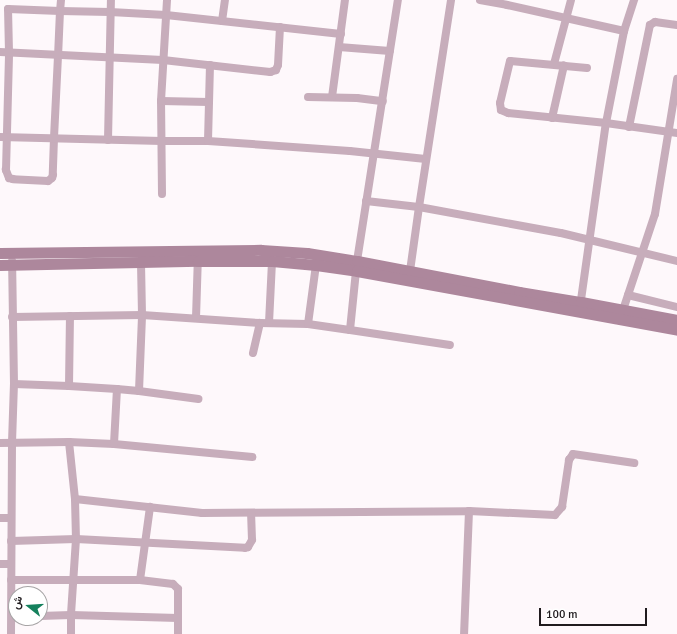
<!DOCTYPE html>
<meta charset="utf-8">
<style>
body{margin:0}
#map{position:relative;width:677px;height:634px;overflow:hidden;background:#fef8fb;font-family:Signika,Vazirmatn,sans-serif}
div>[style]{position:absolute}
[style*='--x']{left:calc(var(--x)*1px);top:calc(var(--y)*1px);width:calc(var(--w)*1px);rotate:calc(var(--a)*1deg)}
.minor>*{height:8px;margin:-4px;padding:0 4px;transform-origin:4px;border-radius:4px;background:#c7adbb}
.secondary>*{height:11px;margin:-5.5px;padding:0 5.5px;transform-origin:5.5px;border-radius:5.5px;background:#ad879c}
span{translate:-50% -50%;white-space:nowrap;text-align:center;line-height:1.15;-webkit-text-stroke:3px #fff;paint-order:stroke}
.north{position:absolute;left:8px;top:586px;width:40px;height:40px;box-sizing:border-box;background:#fff;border:1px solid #a6a4a5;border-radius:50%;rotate:287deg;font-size:11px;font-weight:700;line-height:16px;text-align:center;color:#201b1e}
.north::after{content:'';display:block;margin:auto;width:14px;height:18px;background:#15815d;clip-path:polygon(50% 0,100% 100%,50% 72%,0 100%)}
.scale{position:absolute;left:539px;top:608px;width:108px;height:18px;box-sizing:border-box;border:2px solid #201b1e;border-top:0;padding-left:5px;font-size:12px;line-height:14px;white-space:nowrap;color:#201b1e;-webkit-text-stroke:3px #fff;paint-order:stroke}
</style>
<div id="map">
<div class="minor">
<div style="--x:61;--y:0;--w:11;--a:95"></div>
<div style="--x:60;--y:11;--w:45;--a:92.5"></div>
<div style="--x:58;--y:56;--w:82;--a:92.8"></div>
<div style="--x:54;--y:138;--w:37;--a:92"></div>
<div style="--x:53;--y:175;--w:3;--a:108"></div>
<div style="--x:52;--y:178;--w:5;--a:143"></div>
<div style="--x:48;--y:181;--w:35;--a:-177"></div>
<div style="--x:13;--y:179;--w:4;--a:-166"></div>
<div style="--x:9;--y:178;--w:9;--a:-111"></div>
<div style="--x:6;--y:170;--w:118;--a:-88.5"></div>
<div style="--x:9;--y:52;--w:43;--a:-91.3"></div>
<div style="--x:8;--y:9;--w:52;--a:2.2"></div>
<div style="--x:60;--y:11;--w:50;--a:1.1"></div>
<div style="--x:110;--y:12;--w:56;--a:3.1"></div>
<div style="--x:166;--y:15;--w:176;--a:6.2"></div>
<div style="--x:480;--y:0;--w:27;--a:10"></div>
<div style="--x:507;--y:5;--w:120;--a:12.5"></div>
<div style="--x:222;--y:21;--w:21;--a:-82"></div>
<div style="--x:339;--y:47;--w:51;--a:4.5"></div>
<div style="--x:0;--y:52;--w:163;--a:2.8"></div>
<div style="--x:163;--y:60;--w:108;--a:6.4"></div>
<div style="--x:270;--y:72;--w:6;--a:-18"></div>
<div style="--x:276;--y:70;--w:5;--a:-68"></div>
<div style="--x:278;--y:65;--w:38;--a:-87"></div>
<div style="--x:554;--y:64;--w:66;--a:-75.1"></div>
<div style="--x:587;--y:68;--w:77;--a:-174.8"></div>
<div style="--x:510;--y:61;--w:43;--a:103.4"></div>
<div style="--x:500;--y:103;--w:7;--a:82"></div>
<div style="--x:501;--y:110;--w:8;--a:23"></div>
<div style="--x:508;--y:113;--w:99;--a:5.8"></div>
<div style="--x:606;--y:123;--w:94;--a:-78.9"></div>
<div style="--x:624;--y:31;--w:33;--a:-72"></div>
<div style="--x:308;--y:97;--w:49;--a:1.2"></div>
<div style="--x:357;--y:98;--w:26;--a:7"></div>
<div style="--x:332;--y:97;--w:98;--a:-82.4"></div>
<div style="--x:161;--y:101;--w:48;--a:1.2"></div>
<div style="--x:552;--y:118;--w:54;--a:-77.2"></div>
<div style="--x:629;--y:127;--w:104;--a:-78.4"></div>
<div style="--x:650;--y:25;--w:6;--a:-31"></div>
<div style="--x:655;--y:22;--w:22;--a:8"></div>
<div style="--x:0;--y:137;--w:162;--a:1.4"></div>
<div style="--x:162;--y:141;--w:46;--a:0"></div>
<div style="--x:208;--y:141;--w:142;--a:4"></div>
<div style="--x:350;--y:151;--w:76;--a:6"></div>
<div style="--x:108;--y:140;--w:140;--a:-88.8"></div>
<div style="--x:208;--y:141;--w:76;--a:-88.5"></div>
<div style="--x:162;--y:194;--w:93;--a:-90.6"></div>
<div style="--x:161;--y:101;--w:101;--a:-86.6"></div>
<div style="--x:366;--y:201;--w:53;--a:6.5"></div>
<div style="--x:419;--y:207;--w:144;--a:10.4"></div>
<div style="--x:561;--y:233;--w:119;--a:13.6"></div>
<div style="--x:410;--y:271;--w:65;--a:-82"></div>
<div style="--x:419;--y:207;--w:209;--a:-81.2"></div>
<div style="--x:628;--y:295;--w:50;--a:13.8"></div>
<div style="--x:580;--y:307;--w:186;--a:-82"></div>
<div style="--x:606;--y:123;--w:72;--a:8"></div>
<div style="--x:623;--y:310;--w:101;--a:-71.6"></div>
<div style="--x:655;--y:214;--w:137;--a:-80.7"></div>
<div style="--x:12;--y:317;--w:130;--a:-0.9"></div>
<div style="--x:142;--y:315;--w:118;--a:3.9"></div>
<div style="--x:260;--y:323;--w:48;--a:1.2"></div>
<div style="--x:308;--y:324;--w:42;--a:8.1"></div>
<div style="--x:350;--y:330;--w:69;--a:-84.2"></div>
<div style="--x:357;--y:261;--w:264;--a:-81.1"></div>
<div style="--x:196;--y:318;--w:62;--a:-88.2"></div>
<div style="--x:269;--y:323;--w:62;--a:-87.2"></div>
<div style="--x:308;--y:324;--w:60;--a:-82.3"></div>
<div style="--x:350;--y:330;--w:101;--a:8.5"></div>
<div style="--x:253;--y:353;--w:31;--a:-77"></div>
<div style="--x:14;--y:384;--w:55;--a:2.1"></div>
<div style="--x:69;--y:386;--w:70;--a:-89.2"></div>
<div style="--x:69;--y:386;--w:48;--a:3.6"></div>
<div style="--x:139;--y:391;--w:60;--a:7.7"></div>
<div style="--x:69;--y:442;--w:57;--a:84"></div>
<div style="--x:75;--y:499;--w:40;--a:88.6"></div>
<div style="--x:76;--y:539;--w:76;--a:93.8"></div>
<div style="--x:71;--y:615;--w:107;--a:1.6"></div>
<div style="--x:0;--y:443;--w:69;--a:-0.8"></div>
<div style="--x:69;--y:442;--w:45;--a:2.5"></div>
<div style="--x:114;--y:444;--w:139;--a:5.4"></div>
<div style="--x:114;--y:444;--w:55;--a:-86.9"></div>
<div style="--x:117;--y:389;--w:22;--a:5"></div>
<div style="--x:139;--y:391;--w:76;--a:-87.7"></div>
<div style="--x:142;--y:315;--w:53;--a:-91.1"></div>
<div style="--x:75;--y:499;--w:128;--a:6.3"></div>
<div style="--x:202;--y:513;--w:267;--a:-0.4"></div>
<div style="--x:469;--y:511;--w:123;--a:92.3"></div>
<div style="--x:469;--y:511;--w:86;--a:2.7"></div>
<div style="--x:555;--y:515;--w:11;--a:-49"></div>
<div style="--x:562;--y:507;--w:48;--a:-81.5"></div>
<div style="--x:569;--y:460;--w:7;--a:-56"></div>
<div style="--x:573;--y:454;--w:62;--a:8.4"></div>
<div style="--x:0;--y:518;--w:11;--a:0"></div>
<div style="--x:11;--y:541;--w:65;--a:-1.8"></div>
<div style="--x:76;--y:539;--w:169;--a:3"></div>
<div style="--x:245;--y:548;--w:3;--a:-18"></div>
<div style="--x:248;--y:547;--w:8;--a:-60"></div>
<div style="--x:252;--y:540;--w:27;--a:-92"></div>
<div style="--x:0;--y:564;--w:11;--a:0"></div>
<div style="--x:11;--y:580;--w:129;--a:0"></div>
<div style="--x:140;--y:580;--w:33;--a:7"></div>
<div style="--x:173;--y:584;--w:7;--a:45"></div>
<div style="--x:178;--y:589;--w:45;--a:90"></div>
<div style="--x:140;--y:580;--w:74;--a:-82.2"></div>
<div style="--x:40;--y:616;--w:31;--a:-2"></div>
<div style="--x:71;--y:615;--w:19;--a:90"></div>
<div style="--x:11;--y:634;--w:191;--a:-89.7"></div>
<div style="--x:12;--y:443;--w:59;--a:-88.1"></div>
<div style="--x:14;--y:384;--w:123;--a:-90.9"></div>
</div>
<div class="secondary">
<div style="--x:0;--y:253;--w:261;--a:-0.7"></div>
<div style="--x:261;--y:250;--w:46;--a:3.7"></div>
<div style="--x:307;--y:253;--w:51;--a:9.1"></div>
<div style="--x:357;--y:261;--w:165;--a:10.8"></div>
<div style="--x:519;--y:292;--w:63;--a:9.2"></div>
<div style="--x:581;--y:302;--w:98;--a:10.6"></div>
<div style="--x:0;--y:265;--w:198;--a:-1.2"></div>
<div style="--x:198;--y:261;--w:74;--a:0"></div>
<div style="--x:272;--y:261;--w:44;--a:5.2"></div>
<div style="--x:316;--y:265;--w:41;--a:8.3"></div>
<div style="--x:357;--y:271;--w:325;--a:10.4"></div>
</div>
<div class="north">ش</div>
<div class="scale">100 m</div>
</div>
